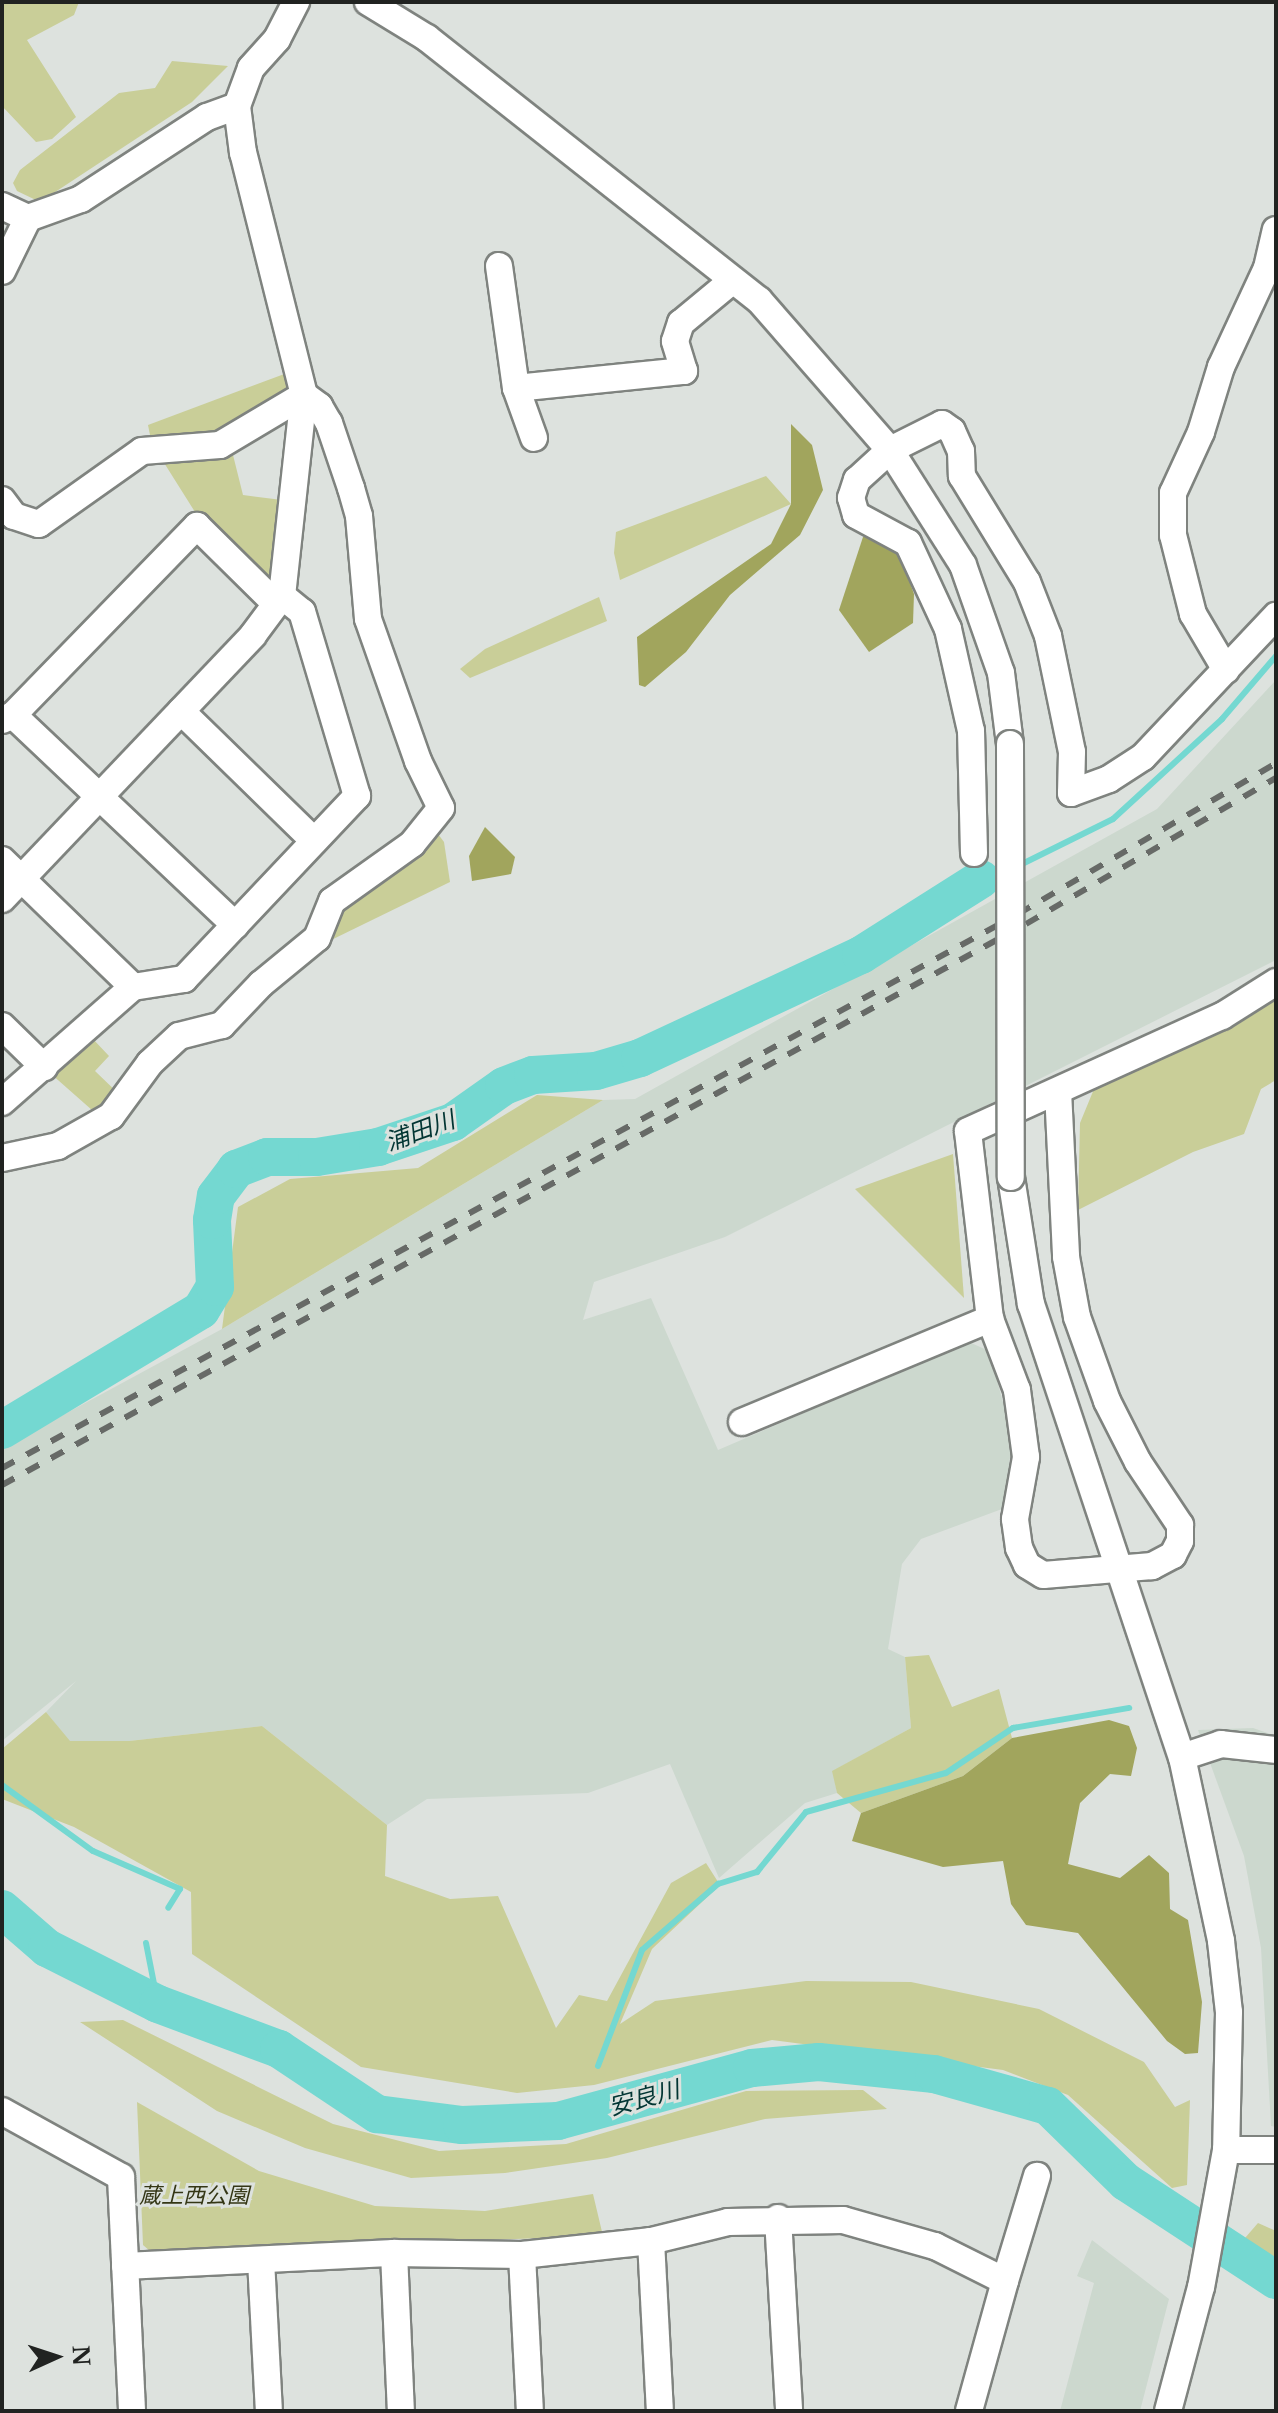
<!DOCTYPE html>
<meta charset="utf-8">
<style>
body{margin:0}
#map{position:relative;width:1278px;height:2413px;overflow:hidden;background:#dde2de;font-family:"Libre Baskerville","Noto Sans JP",serif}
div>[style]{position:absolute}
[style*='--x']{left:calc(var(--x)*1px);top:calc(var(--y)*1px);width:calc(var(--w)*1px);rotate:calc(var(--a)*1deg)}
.built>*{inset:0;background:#ccd8ce}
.green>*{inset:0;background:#c9ce98}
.forest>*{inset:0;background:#a1a55d}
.stream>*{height:6px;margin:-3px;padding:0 3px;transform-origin:3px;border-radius:3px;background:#74d8d1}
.river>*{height:38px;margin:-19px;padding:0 19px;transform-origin:19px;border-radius:19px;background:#74d8d1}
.roads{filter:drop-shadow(2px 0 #7f837f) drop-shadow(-2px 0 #7f837f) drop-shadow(0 2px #7f837f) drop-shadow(0 -2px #7f837f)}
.minor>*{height:26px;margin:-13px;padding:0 13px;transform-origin:13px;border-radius:13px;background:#fff}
.rail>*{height:6px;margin-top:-3px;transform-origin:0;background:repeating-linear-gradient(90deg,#676a67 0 14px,transparent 0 28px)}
.bridges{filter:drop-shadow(2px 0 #7f837f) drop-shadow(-2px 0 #7f837f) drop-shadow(0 2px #7f837f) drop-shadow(0 -2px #7f837f)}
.minor-bridge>*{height:26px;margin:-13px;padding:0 13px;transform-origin:13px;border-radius:13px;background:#fff}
span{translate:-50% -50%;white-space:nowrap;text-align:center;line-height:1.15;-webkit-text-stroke:6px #dde2de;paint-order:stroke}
.park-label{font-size:22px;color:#343615;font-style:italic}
.water-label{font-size:24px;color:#023533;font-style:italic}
.frame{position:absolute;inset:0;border:4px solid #212321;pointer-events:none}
.north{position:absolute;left:16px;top:2317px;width:80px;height:80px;-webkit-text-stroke:6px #dde2de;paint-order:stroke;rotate:87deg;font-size:22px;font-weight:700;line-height:32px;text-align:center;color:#212321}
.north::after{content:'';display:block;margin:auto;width:28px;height:36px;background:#212321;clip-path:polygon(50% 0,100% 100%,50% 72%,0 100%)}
</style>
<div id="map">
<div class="built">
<div style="clip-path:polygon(1276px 680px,1276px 960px,725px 1237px,594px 1282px,583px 1320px,651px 1298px,718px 1450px,969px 1342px,989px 1351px,1013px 1439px,1002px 1509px,921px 1539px,902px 1564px,888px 1649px,905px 1657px,911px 1728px,833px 1771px,837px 1793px,805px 1803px,719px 1878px,670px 1764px,588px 1793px,427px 1799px,387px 1825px,262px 1726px,129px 1741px,69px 1741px,46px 1712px,76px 1681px,2px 1741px,2px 1448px,222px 1329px,603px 1100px,635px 1099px,1157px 809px)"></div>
<div style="clip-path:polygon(1253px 1728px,1276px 1736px,1276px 2127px,1271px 2126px,1261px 1948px,1244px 1856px,1198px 1730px)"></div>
<div style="clip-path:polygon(1092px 2240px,1169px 2299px,1140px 2411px,1060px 2411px,1094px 2283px,1077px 2276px)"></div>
</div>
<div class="green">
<div style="clip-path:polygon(79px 2px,74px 15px,27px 40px,76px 117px,52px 139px,36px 142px,2px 106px,2px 3px)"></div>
<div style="clip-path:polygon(172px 61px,228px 66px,192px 102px,40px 202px,17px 191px,13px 183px,20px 170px,119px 93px,155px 88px)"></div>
<div style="clip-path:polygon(287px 373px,288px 396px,213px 442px,152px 445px,148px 425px)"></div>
<div style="clip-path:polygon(232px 451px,243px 495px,282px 500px,274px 576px,260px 578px,195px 512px,161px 458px)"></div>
<div style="clip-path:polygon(766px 476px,791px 504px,620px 580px,614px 553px,616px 532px)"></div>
<div style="clip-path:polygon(599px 597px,607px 621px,470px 678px,460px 669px,485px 649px)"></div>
<div style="clip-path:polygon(435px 830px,444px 842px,450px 882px,323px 944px,333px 917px)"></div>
<div style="clip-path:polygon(1276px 1000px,1276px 1080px,1261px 1089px,1244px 1134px,1193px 1152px,1078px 1210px,1080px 1123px,1094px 1089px,1228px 1029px)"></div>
<div style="clip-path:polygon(92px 1038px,109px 1056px,95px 1071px,122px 1097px,101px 1118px,50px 1073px)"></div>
<div style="clip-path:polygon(537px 1095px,603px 1100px,222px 1329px,238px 1207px,290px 1179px,418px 1168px)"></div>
<div style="clip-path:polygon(953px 1154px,964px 1298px,855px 1189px)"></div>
<div style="clip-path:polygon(929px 1655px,952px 1707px,999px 1689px,1012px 1738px,963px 1776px,861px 1813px,837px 1793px,832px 1771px,911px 1728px,905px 1657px)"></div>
<div style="clip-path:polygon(46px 1712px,70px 1741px,129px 1741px,262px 1726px,387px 1825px,385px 1876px,450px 1899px,498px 1896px,556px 2028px,579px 1995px,607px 2001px,671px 1883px,706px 1863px,720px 1885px,652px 1949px,620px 2024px,655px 2001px,806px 1981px,911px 1982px,1039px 2009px,1144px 2062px,1175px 2107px,1190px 2100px,1187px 2185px,1172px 2188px,1068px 2095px,1003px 2070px,772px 2040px,594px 2085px,517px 2093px,361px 2067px,192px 1954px,191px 1892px,74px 1827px,2px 1799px,2px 1749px)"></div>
<div style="clip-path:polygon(123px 2020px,333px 2124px,439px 2151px,566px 2144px,746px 2091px,863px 2090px,887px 2109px,765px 2119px,607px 2158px,505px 2173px,411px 2178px,305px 2148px,217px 2111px,80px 2022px)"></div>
<div style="clip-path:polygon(137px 2102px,259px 2171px,375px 2206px,485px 2211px,593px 2194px,603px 2236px,150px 2251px,143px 2245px)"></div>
<div style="clip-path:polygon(1258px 2223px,1276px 2231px,1276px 2263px,1245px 2238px)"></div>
</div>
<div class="forest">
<div style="clip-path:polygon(791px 424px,812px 445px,823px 490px,800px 535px,730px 595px,686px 652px,645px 687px,639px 685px,637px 637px,771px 544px,791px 504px)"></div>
<div style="clip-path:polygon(879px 536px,900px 554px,914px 594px,913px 623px,869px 652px,839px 610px,863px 537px)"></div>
<div style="clip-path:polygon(485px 827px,515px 857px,511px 874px,472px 881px,469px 856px)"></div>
<div style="clip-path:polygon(1109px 1720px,1129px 1726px,1137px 1748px,1131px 1776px,1110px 1774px,1080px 1803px,1068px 1864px,1120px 1878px,1149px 1855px,1169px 1873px,1170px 1909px,1188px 1920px,1202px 2002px,1198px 2053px,1185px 2054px,1167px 2041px,1078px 1933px,1026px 1925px,1011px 1904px,1003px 1861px,943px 1867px,852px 1841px,861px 1813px,963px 1776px,1012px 1738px)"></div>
</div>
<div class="stream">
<div style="--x:1018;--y:866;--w:106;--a:-26.3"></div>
<div style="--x:1113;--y:819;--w:148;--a:-42.5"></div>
<div style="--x:1222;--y:719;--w:83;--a:-49.4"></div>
<div style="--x:981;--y:879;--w:24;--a:-17"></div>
<div style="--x:2;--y:1785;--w:112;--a:36"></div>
<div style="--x:93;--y:1851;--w:95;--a:23.6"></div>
<div style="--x:180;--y:1889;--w:22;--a:122"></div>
<div style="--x:146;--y:1943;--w:62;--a:78.9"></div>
<div style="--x:598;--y:2066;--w:124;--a:-69.2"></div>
<div style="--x:642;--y:1950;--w:101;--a:-41"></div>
<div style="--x:718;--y:1884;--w:41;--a:-17.1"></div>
<div style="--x:757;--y:1872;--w:77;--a:-50.8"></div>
<div style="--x:806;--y:1812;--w:145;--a:-15.6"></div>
<div style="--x:946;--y:1773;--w:81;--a:-33.9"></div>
<div style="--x:1013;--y:1728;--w:118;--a:-9.8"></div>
</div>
<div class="river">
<div style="--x:2;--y:1430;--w:232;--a:-31.1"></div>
<div style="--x:201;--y:1310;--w:27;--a:-59"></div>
<div style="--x:215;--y:1287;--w:67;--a:-92.6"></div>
<div style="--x:212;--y:1220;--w:24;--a:-81"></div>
<div style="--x:216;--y:1196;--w:34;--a:-53"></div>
<div style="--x:236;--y:1169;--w:33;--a:-21"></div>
<div style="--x:267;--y:1157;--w:50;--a:0"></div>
<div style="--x:317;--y:1157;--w:62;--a:-9.3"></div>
<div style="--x:378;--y:1147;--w:79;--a:-18.4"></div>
<div style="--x:453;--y:1122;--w:62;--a:-35.2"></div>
<div style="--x:504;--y:1086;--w:31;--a:-21"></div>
<div style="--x:533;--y:1075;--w:63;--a:-3.6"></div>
<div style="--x:596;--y:1071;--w:46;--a:-16.5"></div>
<div style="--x:640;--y:1058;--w:244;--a:-25"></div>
<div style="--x:861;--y:955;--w:142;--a:-32.3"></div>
<div style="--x:2;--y:1909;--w:60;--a:40.9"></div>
<div style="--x:47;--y:1948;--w:124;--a:26.8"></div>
<div style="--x:158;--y:2004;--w:129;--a:20.4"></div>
<div style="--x:279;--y:2049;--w:118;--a:33.6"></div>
<div style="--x:377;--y:2114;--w:86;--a:7.4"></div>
<div style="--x:462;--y:2125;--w:96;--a:-2.4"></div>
<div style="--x:558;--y:2121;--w:201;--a:-15.3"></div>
<div style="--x:752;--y:2068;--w:67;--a:-5.1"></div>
<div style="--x:819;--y:2062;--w:116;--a:6"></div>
<div style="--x:934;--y:2074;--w:118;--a:15.7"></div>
<div style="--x:1048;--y:2106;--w:109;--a:44.3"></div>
<div style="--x:1126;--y:2182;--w:179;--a:33.2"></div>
</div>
<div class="roads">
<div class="minor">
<div style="--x:368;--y:2;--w:69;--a:31.4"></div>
<div style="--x:427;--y:38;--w:423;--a:38.3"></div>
<div style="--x:759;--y:300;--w:199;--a:48.9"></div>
<div style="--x:890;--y:450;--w:136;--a:57.6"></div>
<div style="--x:963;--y:565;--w:114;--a:70.6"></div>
<div style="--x:1001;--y:673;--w:72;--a:82.8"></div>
<div style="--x:2;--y:206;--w:29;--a:25"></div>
<div style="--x:28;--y:218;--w:56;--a:-19.7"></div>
<div style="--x:81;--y:199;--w:150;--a:-33.1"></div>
<div style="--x:207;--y:117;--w:32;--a:-20"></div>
<div style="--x:499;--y:266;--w:123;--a:82.1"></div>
<div style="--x:516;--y:388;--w:53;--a:70.2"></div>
<div style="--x:2;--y:271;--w:59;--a:-63.9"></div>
<div style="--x:516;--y:388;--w:169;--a:-5.8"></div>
<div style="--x:684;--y:371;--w:31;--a:-107"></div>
<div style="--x:675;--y:341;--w:19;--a:-72"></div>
<div style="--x:681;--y:323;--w:67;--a:-39.6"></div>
<div style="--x:2;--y:500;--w:20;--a:53"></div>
<div style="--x:14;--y:516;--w:26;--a:18"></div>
<div style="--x:39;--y:524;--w:126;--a:-35.3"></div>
<div style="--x:142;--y:451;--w:78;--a:-4.4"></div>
<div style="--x:220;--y:445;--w:98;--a:-30.8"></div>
<div style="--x:304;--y:395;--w:19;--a:36"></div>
<div style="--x:319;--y:406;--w:20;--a:60"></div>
<div style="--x:329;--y:423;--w:69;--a:71.3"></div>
<div style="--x:351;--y:488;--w:29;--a:74"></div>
<div style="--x:359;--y:516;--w:103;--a:85"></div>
<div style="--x:368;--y:619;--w:151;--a:70.6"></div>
<div style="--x:418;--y:761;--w:52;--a:63.9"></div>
<div style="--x:441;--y:808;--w:46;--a:128.9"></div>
<div style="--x:412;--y:844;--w:98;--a:144.5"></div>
<div style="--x:332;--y:901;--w:40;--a:112"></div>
<div style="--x:317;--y:938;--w:72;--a:140.6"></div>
<div style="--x:261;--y:984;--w:57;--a:133.6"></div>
<div style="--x:222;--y:1025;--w:44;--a:165.7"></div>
<div style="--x:179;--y:1036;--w:40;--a:137"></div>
<div style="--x:150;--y:1063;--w:66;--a:126.3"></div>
<div style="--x:111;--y:1116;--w:61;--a:150.5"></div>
<div style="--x:58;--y:1146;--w:57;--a:167.9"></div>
<div style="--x:1226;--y:670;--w:65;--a:-120.5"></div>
<div style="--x:1193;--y:614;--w:81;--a:-104.2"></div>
<div style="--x:1173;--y:535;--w:42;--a:-90"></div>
<div style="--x:1173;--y:493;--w:67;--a:-65.3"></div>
<div style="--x:1201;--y:432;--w:68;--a:-72.9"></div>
<div style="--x:1221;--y:367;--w:109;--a:-65.1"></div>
<div style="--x:1267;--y:268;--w:39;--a:-77"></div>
<div style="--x:181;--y:711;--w:186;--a:44.3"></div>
<div style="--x:13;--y:715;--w:306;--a:43.4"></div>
<div style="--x:2;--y:720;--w:12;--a:-24"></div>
<div style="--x:13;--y:715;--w:264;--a:-45.8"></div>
<div style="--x:197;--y:526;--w:111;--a:44.6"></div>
<div style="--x:974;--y:853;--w:122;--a:-91.4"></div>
<div style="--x:971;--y:731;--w:105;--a:-102.7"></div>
<div style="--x:948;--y:629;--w:95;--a:-114.9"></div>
<div style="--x:908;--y:543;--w:59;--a:-151.7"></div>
<div style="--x:856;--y:515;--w:18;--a:-106"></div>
<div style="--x:851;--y:498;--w:19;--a:-72"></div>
<div style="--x:857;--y:480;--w:45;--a:-42.3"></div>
<div style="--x:890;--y:450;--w:58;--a:-26.6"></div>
<div style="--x:942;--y:424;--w:12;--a:35"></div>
<div style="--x:952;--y:431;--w:22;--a:66"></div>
<div style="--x:961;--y:451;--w:25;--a:88"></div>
<div style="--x:962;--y:476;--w:124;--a:58.5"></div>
<div style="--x:1027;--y:582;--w:58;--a:68.7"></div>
<div style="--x:1048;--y:636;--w:118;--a:78.3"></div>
<div style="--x:1072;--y:752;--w:41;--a:91.4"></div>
<div style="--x:1071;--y:793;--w:40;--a:-20.2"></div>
<div style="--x:1109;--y:779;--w:40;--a:-32.9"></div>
<div style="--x:1143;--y:757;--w:194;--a:-46.7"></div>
<div style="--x:2;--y:860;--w:182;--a:44.1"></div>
<div style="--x:133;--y:987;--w:52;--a:-8.9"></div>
<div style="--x:184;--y:979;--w:252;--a:-46.6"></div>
<div style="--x:357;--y:796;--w:192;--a:-106.6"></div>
<div style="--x:302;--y:612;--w:26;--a:-141"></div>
<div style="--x:2;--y:899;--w:364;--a:-46.4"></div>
<div style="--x:253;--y:635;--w:49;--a:-53.4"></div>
<div style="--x:282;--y:596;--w:202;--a:-83.8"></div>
<div style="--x:304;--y:395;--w:250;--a:-104.1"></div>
<div style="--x:243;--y:153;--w:47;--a:-97.3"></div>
<div style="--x:237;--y:106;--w:40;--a:-69.8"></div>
<div style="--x:251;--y:68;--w:39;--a:-48"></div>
<div style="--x:277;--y:39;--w:42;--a:-62.8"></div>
<div style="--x:2;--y:1026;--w:59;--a:44.3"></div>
<div style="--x:1058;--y:1091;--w:166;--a:87.2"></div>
<div style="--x:1066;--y:1257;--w:61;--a:79.6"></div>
<div style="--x:1077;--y:1317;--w:89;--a:70.3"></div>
<div style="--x:1107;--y:1401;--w:68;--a:63.1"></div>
<div style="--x:1138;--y:1462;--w:76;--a:56.3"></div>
<div style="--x:1180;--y:1525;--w:16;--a:90"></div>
<div style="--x:1180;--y:1541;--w:16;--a:117"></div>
<div style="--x:1173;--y:1555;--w:24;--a:152"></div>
<div style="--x:1152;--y:1566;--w:109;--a:175.3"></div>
<div style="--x:1043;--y:1575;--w:19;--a:-148"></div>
<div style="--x:1027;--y:1565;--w:19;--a:-115"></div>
<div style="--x:1019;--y:1548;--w:29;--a:-98"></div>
<div style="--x:1015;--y:1519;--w:63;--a:-79.9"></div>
<div style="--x:1026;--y:1457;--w:68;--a:-97.7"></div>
<div style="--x:1017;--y:1390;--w:76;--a:-110.8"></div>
<div style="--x:990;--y:1319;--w:189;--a:-96.7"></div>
<div style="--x:968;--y:1131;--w:279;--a:-24.4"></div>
<div style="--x:1222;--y:1016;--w:64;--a:-32.2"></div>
<div style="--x:2;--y:1102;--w:174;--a:-41.3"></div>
<div style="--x:1011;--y:1177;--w:129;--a:81.1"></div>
<div style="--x:1031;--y:1304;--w:478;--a:71.6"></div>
<div style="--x:1182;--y:1757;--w:188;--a:78"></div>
<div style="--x:1221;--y:1941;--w:71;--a:83.6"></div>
<div style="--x:1229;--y:2012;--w:138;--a:91.2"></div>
<div style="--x:1226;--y:2150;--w:139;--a:100.3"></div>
<div style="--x:1201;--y:2287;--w:128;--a:104.9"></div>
<div style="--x:742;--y:1422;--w:269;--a:-22.6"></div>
<div style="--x:1182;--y:1757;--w:41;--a:-18.4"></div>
<div style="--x:1221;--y:1744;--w:55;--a:6.2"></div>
<div style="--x:2;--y:2111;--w:136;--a:29"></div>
<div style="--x:121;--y:2177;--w:234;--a:87.3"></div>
<div style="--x:1226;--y:2150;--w:50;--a:0"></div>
<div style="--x:778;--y:2218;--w:193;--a:86.7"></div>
<div style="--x:651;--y:2241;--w:170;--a:87"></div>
<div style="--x:394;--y:2253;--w:158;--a:87.5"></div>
<div style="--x:522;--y:2255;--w:156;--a:87.1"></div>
<div style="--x:261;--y:2260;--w:151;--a:87"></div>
<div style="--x:125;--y:2266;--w:269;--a:-2.8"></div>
<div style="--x:394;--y:2253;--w:128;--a:0.9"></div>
<div style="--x:522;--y:2255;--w:130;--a:-6.2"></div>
<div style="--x:651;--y:2241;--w:79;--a:-13.9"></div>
<div style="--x:728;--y:2222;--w:115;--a:-1"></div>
<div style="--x:843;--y:2220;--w:96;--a:15.8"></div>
<div style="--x:935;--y:2246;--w:78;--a:26.6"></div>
<div style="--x:1005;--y:2281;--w:135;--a:105.5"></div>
<div style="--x:1005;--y:2281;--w:110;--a:-73.1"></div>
</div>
</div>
<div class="rail">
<div style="--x:2;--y:1468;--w:1157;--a:-28.6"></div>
<div style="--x:1018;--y:914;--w:299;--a:-30.3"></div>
<div style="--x:2;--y:1485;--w:1168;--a:-28.72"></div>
<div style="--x:1026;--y:924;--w:290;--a:-30.3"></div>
</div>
<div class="bridges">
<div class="minor-bridge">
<div style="--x:1010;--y:744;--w:433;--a:89.9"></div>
</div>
</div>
<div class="park-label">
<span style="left:194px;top:2196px">蔵上西公園</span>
</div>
<div class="water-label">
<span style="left:420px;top:1131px;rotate:-20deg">浦田川</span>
<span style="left:644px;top:2098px;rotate:-15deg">安良川</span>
</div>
<div class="frame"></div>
<div class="north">N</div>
</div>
